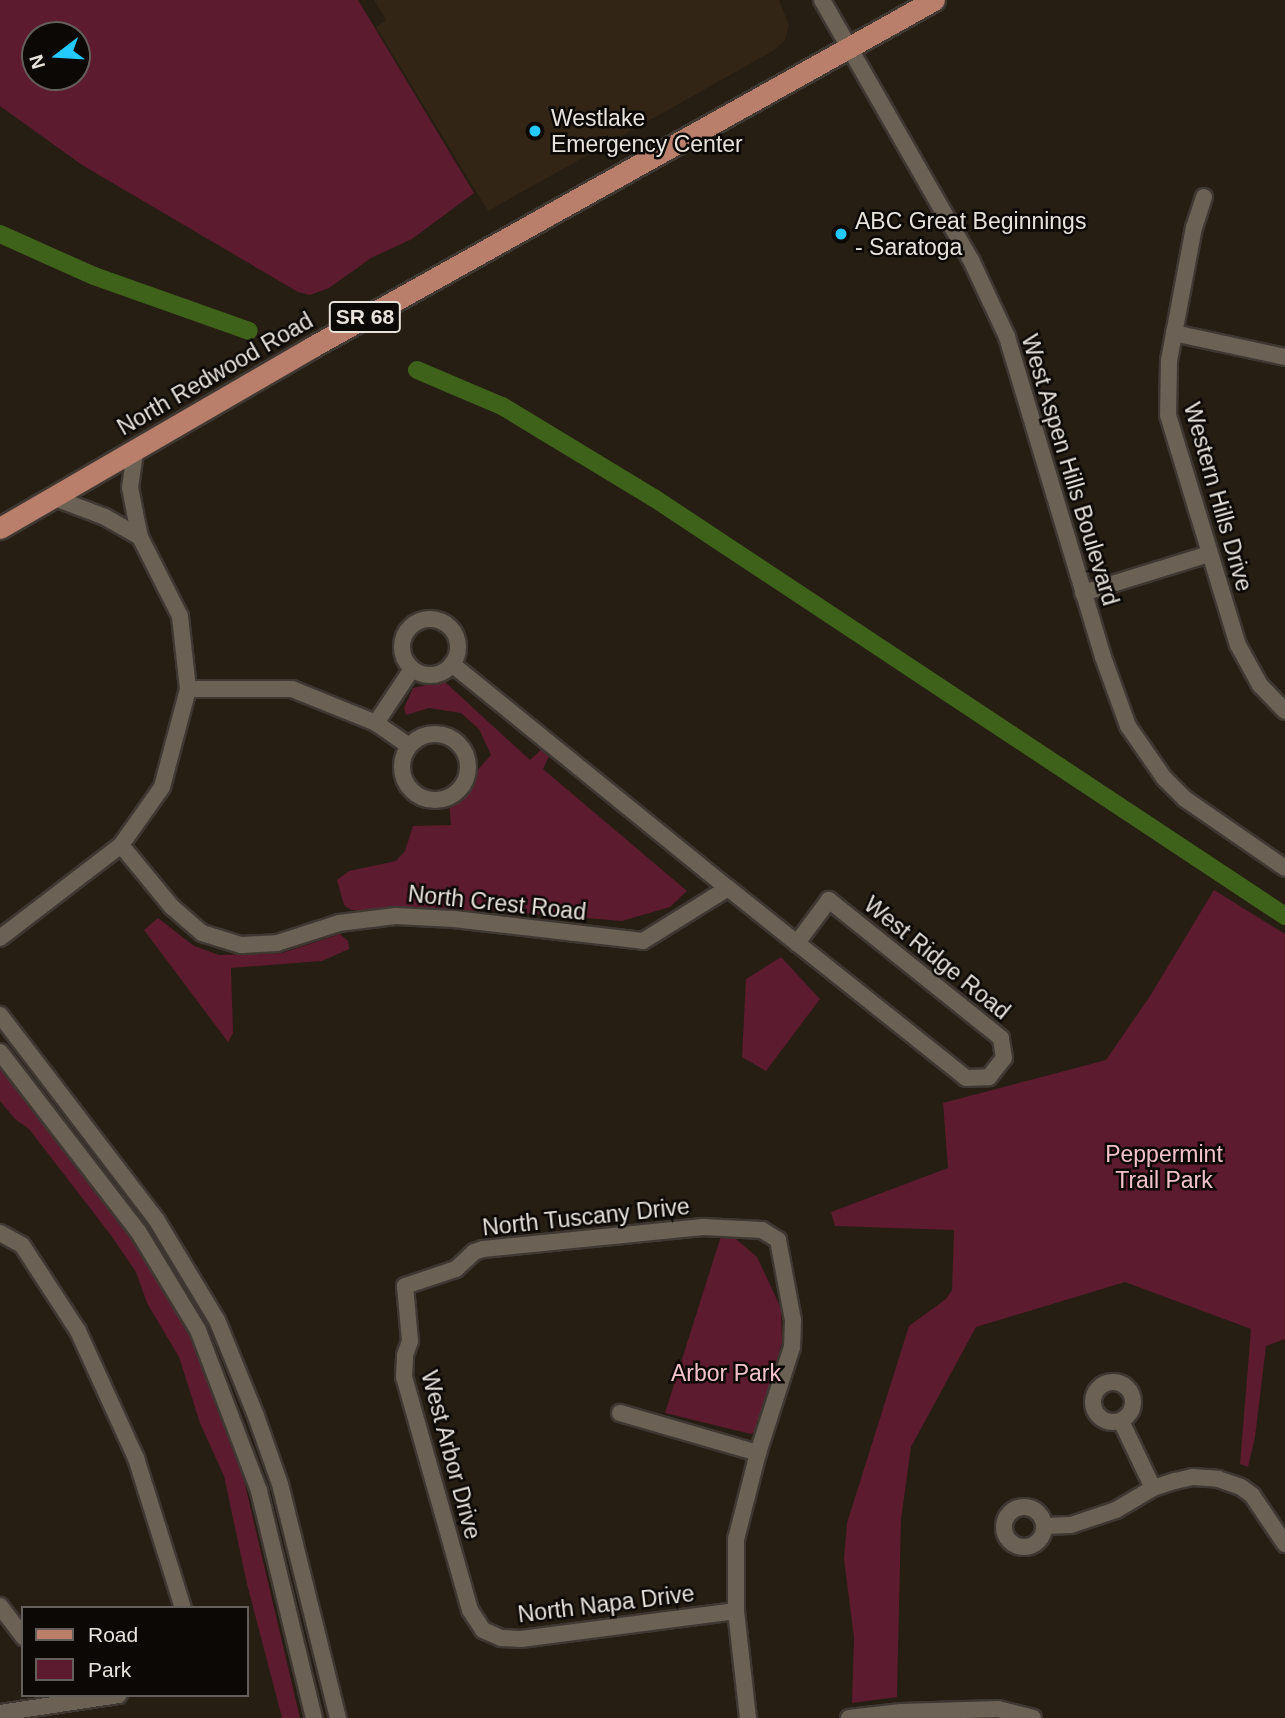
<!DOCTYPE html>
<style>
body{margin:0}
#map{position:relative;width:1285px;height:1718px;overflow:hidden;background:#261d13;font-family:Helvetica,sans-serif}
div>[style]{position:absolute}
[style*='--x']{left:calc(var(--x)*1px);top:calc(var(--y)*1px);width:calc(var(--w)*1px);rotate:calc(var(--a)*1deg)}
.built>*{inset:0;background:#322516}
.green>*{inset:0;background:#5c1b2e}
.canal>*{height:18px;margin:-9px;padding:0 9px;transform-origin:9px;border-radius:9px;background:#3e621a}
.roads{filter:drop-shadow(2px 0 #3f3732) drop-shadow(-2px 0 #3f3732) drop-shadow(0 2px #3f3732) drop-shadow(0 -2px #3f3732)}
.minor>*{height:16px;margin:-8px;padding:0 8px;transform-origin:8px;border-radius:8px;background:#6b6155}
.minor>.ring{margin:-8px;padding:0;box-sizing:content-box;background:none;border:16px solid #6b6155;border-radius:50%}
.major>*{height:21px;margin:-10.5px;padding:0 10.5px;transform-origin:10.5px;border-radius:10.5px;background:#b97f6a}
.dots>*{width:19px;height:19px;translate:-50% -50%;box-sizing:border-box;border:4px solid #0c0805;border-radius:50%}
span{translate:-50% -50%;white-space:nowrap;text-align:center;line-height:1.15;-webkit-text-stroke:5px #0c0805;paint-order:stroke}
.shield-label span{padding:2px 5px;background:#0c0805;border:2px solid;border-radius:5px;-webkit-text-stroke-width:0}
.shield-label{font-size:21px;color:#e8e2db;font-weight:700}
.poi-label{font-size:23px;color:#e8e2db}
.left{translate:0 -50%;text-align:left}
.street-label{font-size:23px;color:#e8e2db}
.park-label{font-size:23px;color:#f2c2ca}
.legend{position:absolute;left:21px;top:1606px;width:228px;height:91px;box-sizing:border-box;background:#0c0805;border:2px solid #645f5b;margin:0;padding:9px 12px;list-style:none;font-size:21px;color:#e8e2db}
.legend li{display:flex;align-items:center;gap:14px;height:35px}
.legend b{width:35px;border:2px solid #645f5b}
.north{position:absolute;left:21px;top:21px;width:70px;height:70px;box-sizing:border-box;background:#0c0805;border:2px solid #645f5b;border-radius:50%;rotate:253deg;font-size:19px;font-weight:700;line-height:28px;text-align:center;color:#e8e2db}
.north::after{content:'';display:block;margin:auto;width:24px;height:32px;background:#24c9fe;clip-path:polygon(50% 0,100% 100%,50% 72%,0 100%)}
</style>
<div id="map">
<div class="built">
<div style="clip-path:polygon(374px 0,779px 0,789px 25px,785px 40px,773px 51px,488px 211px,376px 27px,386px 20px)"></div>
</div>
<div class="green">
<div style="clip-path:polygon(evenodd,0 0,358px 0,474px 193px,412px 239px,371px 258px,329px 288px,310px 295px,298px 292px,82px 165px,0 106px,0 0,35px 35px,77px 35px,77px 77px,35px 77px,35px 35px)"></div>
<div style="clip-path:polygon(444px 681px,530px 760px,545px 746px,551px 752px,543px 769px,687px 891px,670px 907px,622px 921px,477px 909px,474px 913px,351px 910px,344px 905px,337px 880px,349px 871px,396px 861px,405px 851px,413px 826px,451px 825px,449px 802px,491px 755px,479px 729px,461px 713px,429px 708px,406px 715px,404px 708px,413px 688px)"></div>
<div style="clip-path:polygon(1214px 890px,1285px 934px,1285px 1339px,1266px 1346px,1255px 1437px,1248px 1467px,1240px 1464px,1251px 1329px,1125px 1282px,976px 1327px,911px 1447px,901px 1519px,897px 1697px,852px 1703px,854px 1638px,844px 1559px,847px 1523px,909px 1326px,946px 1299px,952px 1290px,954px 1230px,835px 1226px,831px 1212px,948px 1168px,943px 1103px,1106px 1060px,1150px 996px)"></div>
<div style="clip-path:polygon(158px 918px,194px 946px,219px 955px,282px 953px,340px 934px,348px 941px,349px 949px,322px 961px,231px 968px,233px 1033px,228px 1042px,144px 930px)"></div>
<div style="clip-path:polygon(781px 957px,820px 999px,766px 1071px,742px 1057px,746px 979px)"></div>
<div style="clip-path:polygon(0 1069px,140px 1251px,189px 1334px,240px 1463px,300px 1718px,282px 1718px,247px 1584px,224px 1476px,200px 1423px,179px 1357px,147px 1303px,136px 1272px,110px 1234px,29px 1129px,15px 1119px,0 1101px)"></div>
<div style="clip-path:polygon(721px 1236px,736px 1239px,757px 1257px,781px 1308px,782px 1343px,756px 1431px,751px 1434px,665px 1413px)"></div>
</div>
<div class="canal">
<div style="--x:0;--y:234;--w:103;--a:24.1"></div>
<div style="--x:94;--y:276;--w:164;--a:19.5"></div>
<div style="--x:417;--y:370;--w:92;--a:23"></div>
<div style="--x:502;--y:406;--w:178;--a:31.2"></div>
<div style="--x:654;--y:498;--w:757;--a:33.52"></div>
</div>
<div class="roads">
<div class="minor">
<div style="--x:822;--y:0;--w:300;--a:60.2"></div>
<div style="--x:971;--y:260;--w:85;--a:64.9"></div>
<div style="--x:1007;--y:337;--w:334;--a:73.3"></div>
<div style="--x:1103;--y:657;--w:73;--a:70.1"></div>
<div style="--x:1128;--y:726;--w:63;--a:55.3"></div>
<div style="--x:1164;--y:778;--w:30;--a:45"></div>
<div style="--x:1185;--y:799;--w:121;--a:34.6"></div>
<div style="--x:1204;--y:197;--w:32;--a:108"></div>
<div style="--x:1194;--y:227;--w:135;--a:100.6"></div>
<div style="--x:1169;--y:360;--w:55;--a:91"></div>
<div style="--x:1168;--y:415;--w:240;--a:73.1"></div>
<div style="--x:1238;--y:645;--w:46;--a:61.2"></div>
<div style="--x:1260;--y:685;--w:36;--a:46"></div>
<div style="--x:1174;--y:333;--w:114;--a:12.2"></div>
<div style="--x:55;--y:498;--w:53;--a:20.8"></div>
<div style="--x:105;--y:517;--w:40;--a:29.7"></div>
<div style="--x:1083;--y:593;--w:132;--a:-17.2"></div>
<div class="ring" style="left:402px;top:619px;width:40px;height:40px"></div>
<div style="--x:452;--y:664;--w:355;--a:39.1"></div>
<div style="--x:728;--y:888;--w:88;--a:38.6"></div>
<div style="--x:797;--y:943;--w:216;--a:38.6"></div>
<div style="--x:966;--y:1078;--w:23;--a:-2"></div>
<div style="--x:989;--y:1077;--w:24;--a:-52"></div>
<div style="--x:1004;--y:1058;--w:20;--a:-99"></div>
<div style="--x:1001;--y:1038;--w:221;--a:-141.3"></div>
<div style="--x:829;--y:900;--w:54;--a:126.7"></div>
<div style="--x:188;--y:689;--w:104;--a:0"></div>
<div style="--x:292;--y:689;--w:91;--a:22"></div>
<div style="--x:376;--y:723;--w:40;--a:34.9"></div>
<div style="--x:376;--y:723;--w:65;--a:-56.3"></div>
<div class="ring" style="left:402px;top:734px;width:50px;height:50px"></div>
<div style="--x:121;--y:845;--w:80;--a:50.6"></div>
<div style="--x:172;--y:907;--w:40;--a:41"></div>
<div style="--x:202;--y:933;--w:41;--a:17.1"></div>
<div style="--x:241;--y:945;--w:36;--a:-3"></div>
<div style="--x:277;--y:943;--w:65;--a:-17.9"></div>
<div style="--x:339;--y:923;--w:57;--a:-7"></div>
<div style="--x:396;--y:916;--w:58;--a:3"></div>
<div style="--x:454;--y:919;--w:190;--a:6.6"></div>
<div style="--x:643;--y:941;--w:100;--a:-31.9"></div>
<div style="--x:0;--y:938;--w:153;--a:-37.5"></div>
<div style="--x:121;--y:845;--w:71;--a:-54.7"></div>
<div style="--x:162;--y:787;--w:101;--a:-75.1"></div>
<div style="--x:188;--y:689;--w:73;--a:-96.3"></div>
<div style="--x:180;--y:616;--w:89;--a:-116.9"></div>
<div style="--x:140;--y:537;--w:25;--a:-102"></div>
<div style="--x:135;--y:513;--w:25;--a:-101"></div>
<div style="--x:130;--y:488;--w:37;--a:-82"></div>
<div style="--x:0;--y:1015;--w:257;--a:52.6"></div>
<div style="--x:156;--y:1219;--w:118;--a:58.9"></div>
<div style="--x:217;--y:1320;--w:104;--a:67.9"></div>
<div style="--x:256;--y:1416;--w:72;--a:70.6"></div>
<div style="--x:280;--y:1484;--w:241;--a:76.1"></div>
<div style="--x:0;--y:1052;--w:226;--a:52.4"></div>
<div style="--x:138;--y:1231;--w:116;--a:58.8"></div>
<div style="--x:198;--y:1330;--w:172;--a:69.2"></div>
<div style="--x:259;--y:1491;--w:234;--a:76.4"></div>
<div style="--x:0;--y:1233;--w:25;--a:29"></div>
<div style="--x:22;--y:1245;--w:103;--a:56.9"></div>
<div style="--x:78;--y:1331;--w:140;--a:65.5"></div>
<div style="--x:136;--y:1458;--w:157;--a:72.6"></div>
<div class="ring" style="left:1093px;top:1382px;width:24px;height:24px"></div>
<div style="--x:620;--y:1413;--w:144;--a:16.2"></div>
<div style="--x:1121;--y:1421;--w:74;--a:64.5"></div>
<div class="ring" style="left:1004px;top:1507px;width:24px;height:24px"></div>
<div style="--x:1044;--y:1526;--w:27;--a:-2"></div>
<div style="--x:1071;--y:1525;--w:47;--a:-18.4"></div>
<div style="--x:1116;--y:1510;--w:43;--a:-30.7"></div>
<div style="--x:1153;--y:1488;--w:23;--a:-18"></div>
<div style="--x:1175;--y:1481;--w:17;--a:-13"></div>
<div style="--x:1192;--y:1477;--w:26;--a:4"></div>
<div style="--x:1218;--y:1479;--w:24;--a:19"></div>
<div style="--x:1241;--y:1487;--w:14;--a:36"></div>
<div style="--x:1252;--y:1495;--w:59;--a:56"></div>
<div style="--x:0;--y:1606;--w:39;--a:53"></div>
<div style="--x:736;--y:1611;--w:217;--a:172.6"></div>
<div style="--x:521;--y:1639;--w:20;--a:-177"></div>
<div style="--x:501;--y:1638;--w:20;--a:-156"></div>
<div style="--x:483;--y:1630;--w:24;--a:-123"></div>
<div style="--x:470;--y:1610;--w:242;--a:-105.8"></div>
<div style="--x:404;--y:1377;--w:22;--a:-87"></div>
<div style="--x:405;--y:1355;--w:15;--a:-70"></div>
<div style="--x:410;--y:1341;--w:55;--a:-95.2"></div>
<div style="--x:405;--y:1286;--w:54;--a:-18.4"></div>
<div style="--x:456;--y:1269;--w:25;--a:-43"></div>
<div style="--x:474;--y:1252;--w:9;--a:-18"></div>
<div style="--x:483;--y:1249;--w:221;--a:-5.7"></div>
<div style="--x:703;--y:1227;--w:59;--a:2.9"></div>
<div style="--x:762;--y:1230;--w:19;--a:32"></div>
<div style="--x:778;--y:1240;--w:81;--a:79.4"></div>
<div style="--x:793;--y:1320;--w:27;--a:92"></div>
<div style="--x:792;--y:1347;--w:111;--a:107.8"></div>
<div style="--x:758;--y:1453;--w:89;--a:104.3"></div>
<div style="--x:736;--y:1539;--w:72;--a:90"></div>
<div style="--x:736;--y:1611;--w:108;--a:83.6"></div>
<div style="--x:0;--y:1713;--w:120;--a:-8.6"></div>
<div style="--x:849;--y:1718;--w:52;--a:-6.6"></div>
<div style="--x:901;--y:1712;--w:97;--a:-1.8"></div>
<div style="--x:998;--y:1709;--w:36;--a:14"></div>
</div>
<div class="major">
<div style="--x:0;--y:528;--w:361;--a:-30.1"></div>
<div style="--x:312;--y:347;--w:712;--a:-29.16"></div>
</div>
</div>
<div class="dots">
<div style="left:535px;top:131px;background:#24c9fe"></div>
<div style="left:841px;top:234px;background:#24c9fe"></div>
</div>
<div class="shield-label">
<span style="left:365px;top:317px">SR 68</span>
</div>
<div class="poi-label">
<span class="left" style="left:551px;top:131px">Westlake<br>Emergency Center</span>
<span class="left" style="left:855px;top:234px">ABC Great Beginnings<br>- Saratoga</span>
</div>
<div class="street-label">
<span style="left:215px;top:374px;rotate:-30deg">North Redwood Road</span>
<span style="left:1070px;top:470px;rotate:73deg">West Aspen Hills Boulevard</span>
<span style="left:1218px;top:497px;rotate:74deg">Western Hills Drive</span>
<span style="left:497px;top:903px;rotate:6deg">North Crest Road</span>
<span style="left:937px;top:958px;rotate:39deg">West Ridge Road</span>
<span style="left:586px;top:1217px;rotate:-6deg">North Tuscany Drive</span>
<span style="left:451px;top:1455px;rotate:75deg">West Arbor Drive</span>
<span style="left:606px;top:1604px;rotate:-7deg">North Napa Drive</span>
</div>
<div class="park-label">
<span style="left:1164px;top:1167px">Peppermint<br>Trail Park</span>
<span style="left:726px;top:1373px">Arbor Park</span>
</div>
<ul class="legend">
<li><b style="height:9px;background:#b97f6a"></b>Road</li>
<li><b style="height:19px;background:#5c1b2e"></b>Park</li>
</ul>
<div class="north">N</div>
</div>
